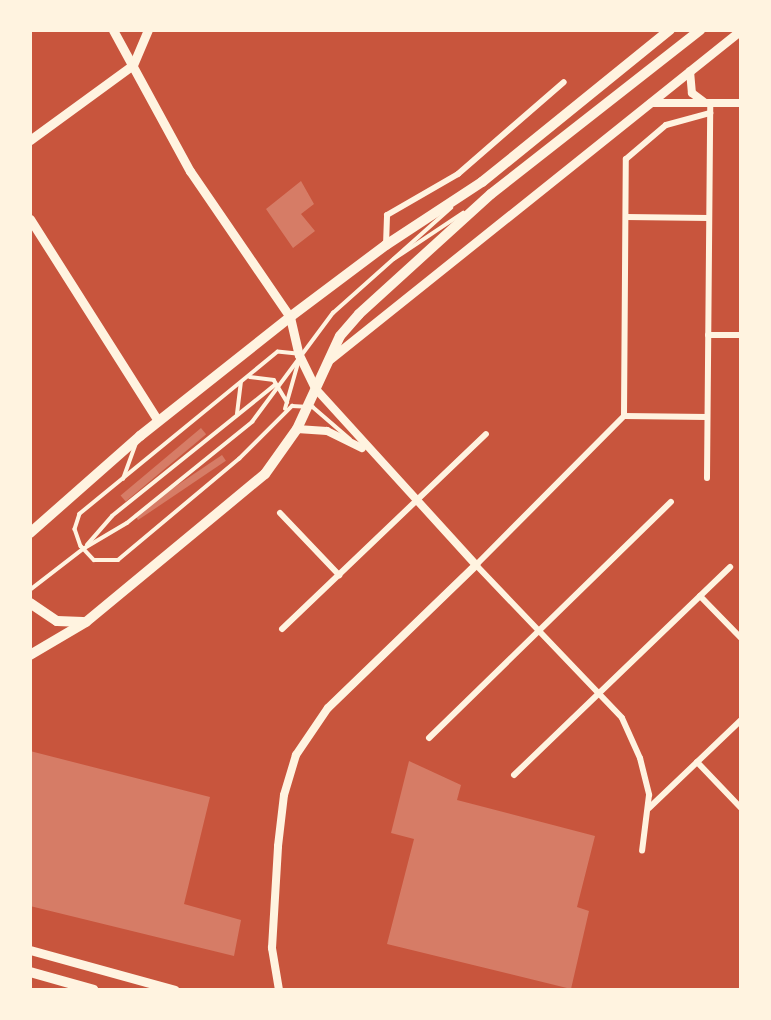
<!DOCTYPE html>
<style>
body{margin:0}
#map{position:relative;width:771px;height:1020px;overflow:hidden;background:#c8553d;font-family:Quicksand,sans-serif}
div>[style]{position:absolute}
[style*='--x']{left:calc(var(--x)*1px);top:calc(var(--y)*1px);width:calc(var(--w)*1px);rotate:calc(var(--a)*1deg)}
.building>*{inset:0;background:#d67c66;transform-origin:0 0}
.service>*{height:3.5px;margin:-1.75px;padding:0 1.75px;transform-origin:1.75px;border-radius:1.75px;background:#fff3e0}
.minor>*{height:6px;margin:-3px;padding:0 3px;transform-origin:3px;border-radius:3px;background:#fff3e0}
.tertiary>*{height:8px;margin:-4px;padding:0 4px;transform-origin:4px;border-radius:4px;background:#fff3e0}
.secondary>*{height:9px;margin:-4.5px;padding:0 4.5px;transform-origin:4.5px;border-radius:4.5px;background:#fff3e0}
.primary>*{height:10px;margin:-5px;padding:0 5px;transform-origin:5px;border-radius:5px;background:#fff3e0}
.trunk>*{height:10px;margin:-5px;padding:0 5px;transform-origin:5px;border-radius:5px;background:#fff3e0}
span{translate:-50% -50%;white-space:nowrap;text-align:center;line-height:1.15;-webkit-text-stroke:6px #fff3e0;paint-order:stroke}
.frame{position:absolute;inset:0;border:32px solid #fff3e0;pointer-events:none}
</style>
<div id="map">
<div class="building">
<div style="clip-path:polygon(301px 181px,314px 204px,301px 214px,315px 231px,293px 248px,266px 209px)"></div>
<div style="left:201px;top:428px;width:8px;height:105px;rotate:50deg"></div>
<div style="left:222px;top:455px;width:7px;height:106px;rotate:56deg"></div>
<div style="clip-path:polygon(30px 751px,210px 797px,184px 904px,241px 920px,234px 956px,30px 906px)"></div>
<div style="clip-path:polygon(409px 761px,461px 785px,457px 800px,595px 836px,577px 907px,589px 911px,571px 989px,387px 944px,414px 839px,391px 833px)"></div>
</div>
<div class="service">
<div style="--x:394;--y:259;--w:83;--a:-33.7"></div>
<div style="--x:297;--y:354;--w:19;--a:-174"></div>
<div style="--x:278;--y:352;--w:256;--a:140.7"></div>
<div style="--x:80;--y:514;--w:16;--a:108"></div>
<div style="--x:75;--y:529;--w:18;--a:71"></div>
<div style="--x:81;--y:546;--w:19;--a:47"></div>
<div style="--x:94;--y:560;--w:24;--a:0"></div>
<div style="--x:118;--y:560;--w:158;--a:-39.9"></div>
<div style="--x:239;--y:459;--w:75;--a:-45"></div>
<div style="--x:292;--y:406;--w:21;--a:3"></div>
<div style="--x:313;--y:407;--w:49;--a:40.9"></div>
<div style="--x:250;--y:377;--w:24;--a:7"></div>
<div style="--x:274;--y:380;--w:26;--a:59"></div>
<div style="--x:285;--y:409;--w:51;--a:-74.1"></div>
<div style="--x:237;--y:414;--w:31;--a:-83"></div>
<div style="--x:123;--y:479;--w:37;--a:-70"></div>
<div style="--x:87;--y:545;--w:38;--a:-49"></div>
<div style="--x:112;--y:516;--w:209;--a:-38.8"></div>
<div style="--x:30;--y:590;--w:67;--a:-37.7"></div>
<div style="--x:83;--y:549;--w:51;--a:-30.6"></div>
<div style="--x:127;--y:523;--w:161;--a:-38.9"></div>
<div style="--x:252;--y:422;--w:136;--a:-53.4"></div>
<div style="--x:333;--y:313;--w:158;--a:-41.7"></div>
</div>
<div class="minor">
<div style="--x:626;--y:217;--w:83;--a:0.7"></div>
<div style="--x:386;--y:245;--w:30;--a:-88"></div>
<div style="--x:387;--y:215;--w:82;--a:-30"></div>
<div style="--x:458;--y:174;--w:140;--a:-41"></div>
<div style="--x:708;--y:335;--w:33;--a:0"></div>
<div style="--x:624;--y:416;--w:210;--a:134.8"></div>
<div style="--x:476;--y:565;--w:211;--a:46.3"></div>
<div style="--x:622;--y:718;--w:44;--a:65.8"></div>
<div style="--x:640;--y:758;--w:38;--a:76"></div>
<div style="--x:649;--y:795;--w:56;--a:97.1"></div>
<div style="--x:624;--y:416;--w:257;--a:-89.6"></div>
<div style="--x:626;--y:159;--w:52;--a:-40.4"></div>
<div style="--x:666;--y:125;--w:46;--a:-15.3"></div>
<div style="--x:624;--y:416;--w:83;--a:0.7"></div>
<div style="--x:707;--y:478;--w:375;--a:-89.5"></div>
<div style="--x:280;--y:513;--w:86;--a:46.4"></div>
<div style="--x:700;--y:596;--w:59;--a:45.7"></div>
<div style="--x:282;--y:629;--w:282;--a:-43.7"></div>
<div style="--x:429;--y:738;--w:338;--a:-44.3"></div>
<div style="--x:697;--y:762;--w:64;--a:46.3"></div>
<div style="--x:514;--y:775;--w:300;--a:-43.9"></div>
<div style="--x:649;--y:808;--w:127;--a:-43.7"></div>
</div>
<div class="tertiary">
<div style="--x:690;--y:71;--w:22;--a:85"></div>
<div style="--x:692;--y:93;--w:15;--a:37"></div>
<div style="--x:651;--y:103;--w:90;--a:0"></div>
<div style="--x:297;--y:429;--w:30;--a:4"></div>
<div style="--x:327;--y:431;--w:39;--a:26"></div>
<div style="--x:279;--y:990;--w:43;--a:-99.5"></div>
<div style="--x:272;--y:948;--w:102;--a:-86.6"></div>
<div style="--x:278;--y:846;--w:51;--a:-83.3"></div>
<div style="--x:284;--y:795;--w:42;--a:-73.3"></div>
<div style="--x:296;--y:755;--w:57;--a:-55.8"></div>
<div style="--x:328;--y:708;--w:206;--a:-44"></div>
<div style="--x:476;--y:565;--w:239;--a:-132.3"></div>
</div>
<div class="secondary">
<div style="--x:113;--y:30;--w:161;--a:61.4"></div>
<div style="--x:190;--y:171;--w:177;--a:55.6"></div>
<div style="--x:290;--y:317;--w:39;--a:77"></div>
<div style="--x:299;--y:355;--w:37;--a:64"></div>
<div style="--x:30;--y:140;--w:127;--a:-36.1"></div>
<div style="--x:133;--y:65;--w:38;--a:-67"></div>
<div style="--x:30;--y:219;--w:239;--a:57.6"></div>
<div style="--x:330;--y:359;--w:526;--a:-38.68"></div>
<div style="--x:30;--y:950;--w:150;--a:15.4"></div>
</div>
<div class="primary">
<div style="--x:30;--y:533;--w:147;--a:-41.4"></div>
<div style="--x:140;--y:436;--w:191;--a:-38.4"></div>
<div style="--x:290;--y:317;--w:120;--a:-36.9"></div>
<div style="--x:386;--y:245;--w:115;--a:-33.3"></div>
<div style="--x:482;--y:182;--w:242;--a:-39"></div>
<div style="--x:30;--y:603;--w:32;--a:34"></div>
<div style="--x:57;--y:621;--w:26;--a:2"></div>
<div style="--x:30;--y:655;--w:65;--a:-30.5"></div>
<div style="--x:86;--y:622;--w:232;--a:-39.6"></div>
<div style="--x:265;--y:474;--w:55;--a:-54.6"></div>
<div style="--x:297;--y:429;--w:102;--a:-65.2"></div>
<div style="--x:340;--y:336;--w:29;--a:-49"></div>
<div style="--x:359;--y:314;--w:178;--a:-42.3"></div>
<div style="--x:491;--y:194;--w:266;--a:-38.1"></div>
</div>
<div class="trunk">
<div style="--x:30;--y:972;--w:66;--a:15.7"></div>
</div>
<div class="frame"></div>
</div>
